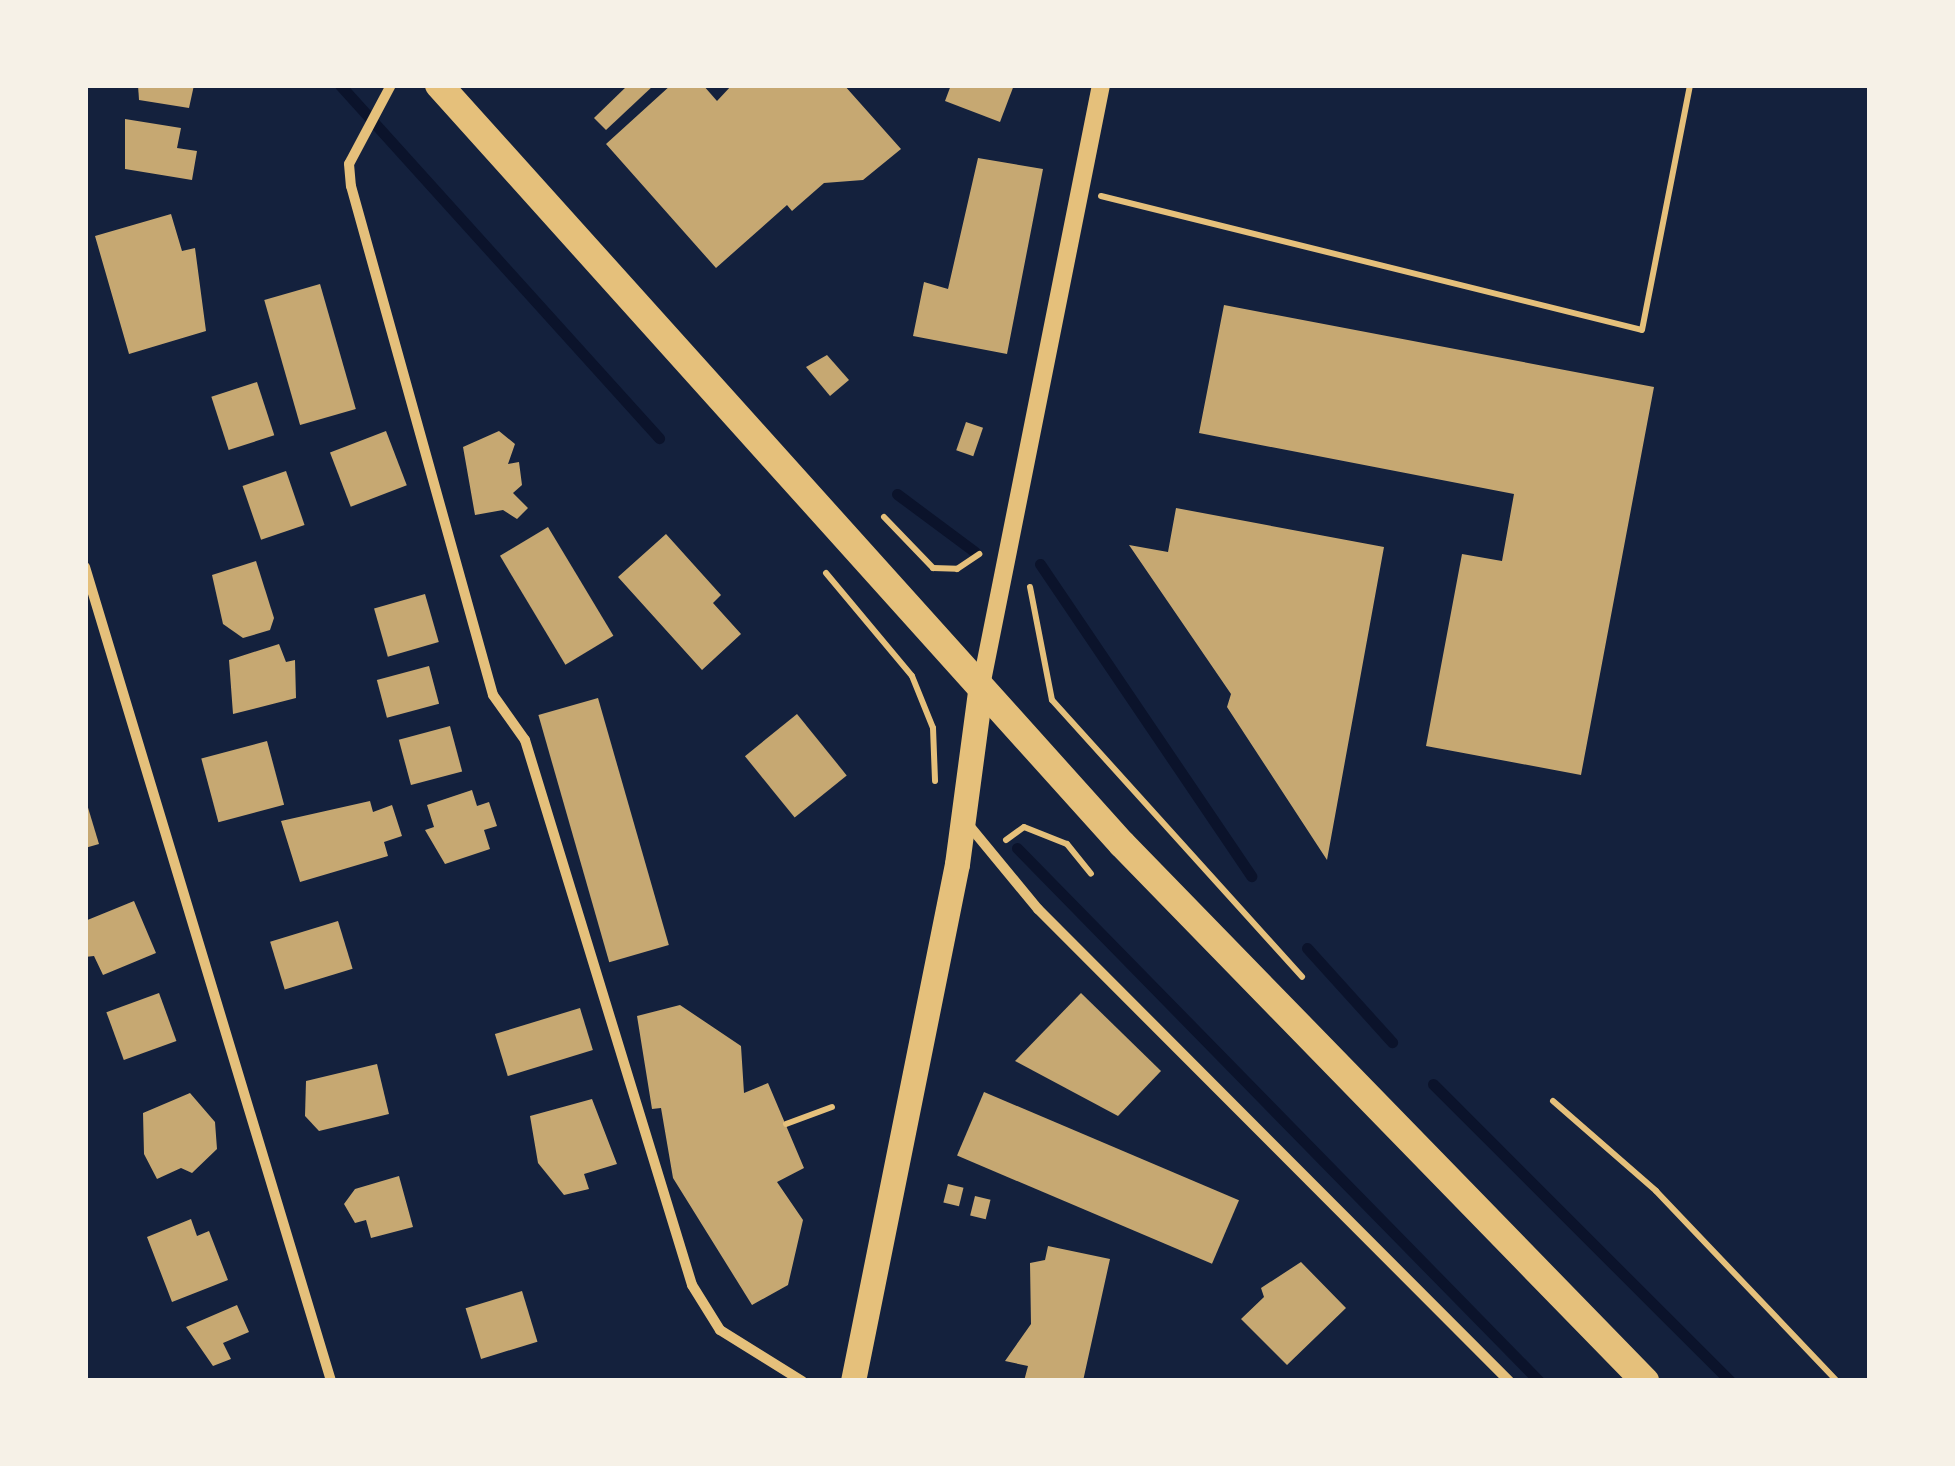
<!DOCTYPE html>
<style>
body{margin:0}
#map{position:relative;width:1955px;height:1466px;overflow:hidden;background:#14213d;font-family:Karla,sans-serif}
div>[style]{position:absolute}
[style*='--x']{left:calc(var(--x)*1px);top:calc(var(--y)*1px);width:calc(var(--w)*1px);rotate:calc(var(--a)*1deg)}
.stream>*{height:11px;margin:-5.5px;padding:0 5.5px;transform-origin:5.5px;border-radius:5.5px;background:#0b132b}
.building>*{inset:0;background:#c6a872;transform-origin:0 0}
.path>*{height:6px;margin:-3px;padding:0 3px;transform-origin:3px;border-radius:3px;background:#e5c07b}
.minor>*{height:10px;margin:-5px;padding:0 5px;transform-origin:5px;border-radius:5px;background:#e5c07b}
.tertiary>*{height:18px;margin:-9px;padding:0 9px;transform-origin:9px;border-radius:9px;background:#e5c07b}
.primary>*{height:25px;margin:-12.5px;padding:0 12.5px;transform-origin:12.5px;border-radius:12.5px;background:#e5c07b}
.trunk>*{height:28px;margin:-14px;padding:0 14px;transform-origin:14px;border-radius:14px;background:#e5c07b}
span{translate:-50% -50%;white-space:nowrap;text-align:center;line-height:1.15;-webkit-text-stroke:10px #f6f1e7;paint-order:stroke}
.frame{position:absolute;inset:0;border:88px solid #f6f1e7;pointer-events:none}
</style>
<div id="map">
<div class="stream">
<div style="--x:340;--y:85;--w:476;--a:47.9"></div>
<div style="--x:897;--y:494;--w:97;--a:36.6"></div>
<div style="--x:1040;--y:564;--w:377;--a:55.9"></div>
<div style="--x:1017;--y:848;--w:746;--a:45.6"></div>
<div style="--x:1307;--y:948;--w:127;--a:47.9"></div>
<div style="--x:1433;--y:1084;--w:420;--a:45"></div>
</div>
<div class="building">
<div style="clip-path:polygon(138px 85px,194px 85px,189px 108px,139px 100px)"></div>
<div style="clip-path:polygon(628px 85px,654px 85px,606px 130px,594px 118px)"></div>
<div style="clip-path:polygon(671px 85px,703px 85px,717px 101px,732px 85px,844px 85px,901px 149px,863px 180px,824px 183px,792px 211px,787px 205px,716px 268px,606px 144px)"></div>
<div style="clip-path:polygon(951px 85px,1014px 85px,1000px 122px,945px 101px)"></div>
<div style="clip-path:polygon(125px 119px,181px 128px,177px 148px,197px 151px,192px 180px,125px 169px)"></div>
<div style="clip-path:polygon(978px 158px,1043px 169px,1007px 354px,913px 336px,924px 282px,948px 289px)"></div>
<div style="clip-path:polygon(171px 214px,182px 251px,195px 248px,206px 331px,129px 354px,95px 236px)"></div>
<div style="left:320px;top:284px;width:130px;height:58px;rotate:74deg"></div>
<div style="clip-path:polygon(1224px 305px,1654px 387px,1581px 775px,1426px 746px,1462px 554px,1502px 561px,1514px 494px,1199px 433px)"></div>
<div style="clip-path:polygon(827px 355px,849px 380px,830px 396px,806px 367px)"></div>
<div style="left:257px;top:382px;width:56px;height:48px;rotate:72deg"></div>
<div style="left:966px;top:422px;width:18px;height:30px;rotate:19deg"></div>
<div style="left:386px;top:431px;width:58px;height:60px;rotate:69deg"></div>
<div style="clip-path:polygon(499px 431px,515px 444px,508px 464px,519px 462px,522px 485px,513px 493px,528px 508px,517px 519px,503px 510px,475px 515px,463px 447px)"></div>
<div style="left:286px;top:471px;width:57px;height:46px;rotate:71deg"></div>
<div style="clip-path:polygon(1176px 508px,1384px 547px,1327px 860px,1227px 707px,1231px 694px,1129px 545px,1168px 552px)"></div>
<div style="left:548px;top:527px;width:127px;height:56px;rotate:59deg"></div>
<div style="clip-path:polygon(666px 534px,721px 595px,713px 603px,741px 634px,702px 670px,618px 577px)"></div>
<div style="clip-path:polygon(256px 561px,274px 618px,270px 630px,243px 638px,223px 624px,212px 575px)"></div>
<div style="left:425px;top:594px;width:50px;height:53px;rotate:74deg"></div>
<div style="clip-path:polygon(279px 644px,286px 662px,295px 660px,296px 698px,233px 714px,229px 660px)"></div>
<div style="left:429px;top:666px;width:39px;height:54px;rotate:75deg"></div>
<div style="left:598px;top:698px;width:257px;height:62px;rotate:74deg"></div>
<div style="left:797px;top:714px;width:79px;height:67px;rotate:51deg"></div>
<div style="left:450px;top:726px;width:47px;height:53px;rotate:75deg"></div>
<div style="left:267px;top:741px;width:66px;height:68px;rotate:75deg"></div>
<div style="clip-path:polygon(472px 790px,477px 806px,489px 802px,497px 826px,484px 830px,490px 849px,445px 864px,425px 830px,434px 827px,427px 805px)"></div>
<div style="clip-path:polygon(86px 801px,99px 844px,85px 848px,85px 802px)"></div>
<div style="clip-path:polygon(370px 801px,373px 812px,392px 805px,402px 836px,384px 842px,388px 856px,300px 882px,281px 821px)"></div>
<div style="clip-path:polygon(134px 901px,156px 953px,103px 975px,94px 956px,85px 957px,85px 921px)"></div>
<div style="left:338px;top:921px;width:50px;height:71px;rotate:73deg"></div>
<div style="left:159px;top:993px;width:51px;height:56px;rotate:70deg"></div>
<div style="clip-path:polygon(1081px 993px,1161px 1071px,1118px 1116px,1015px 1061px)"></div>
<div style="clip-path:polygon(680px 1005px,741px 1046px,744px 1093px,768px 1083px,804px 1168px,777px 1182px,803px 1220px,788px 1285px,752px 1305px,673px 1178px,661px 1108px,652px 1109px,637px 1016px)"></div>
<div style="left:580px;top:1008px;width:44px;height:89px;rotate:73deg"></div>
<div style="clip-path:polygon(377px 1064px,389px 1114px,319px 1131px,305px 1116px,306px 1081px)"></div>
<div style="left:984px;top:1092px;width:277px;height:69px;rotate:23deg"></div>
<div style="clip-path:polygon(190px 1093px,215px 1122px,217px 1149px,192px 1173px,181px 1168px,157px 1179px,144px 1154px,143px 1113px)"></div>
<div style="clip-path:polygon(592px 1099px,617px 1164px,584px 1174px,589px 1189px,564px 1195px,538px 1163px,530px 1116px)"></div>
<div style="clip-path:polygon(399px 1176px,413px 1227px,371px 1238px,366px 1220px,355px 1223px,344px 1204px,355px 1189px)"></div>
<div style="left:948px;top:1184px;width:16px;height:19px;rotate:14deg"></div>
<div style="left:975px;top:1196px;width:16px;height:20px;rotate:14deg"></div>
<div style="clip-path:polygon(191px 1219px,197px 1236px,209px 1231px,228px 1280px,172px 1302px,147px 1237px)"></div>
<div style="clip-path:polygon(1048px 1246px,1110px 1259px,1083px 1381px,1024px 1381px,1028px 1366px,1005px 1361px,1031px 1324px,1030px 1263px,1045px 1260px)"></div>
<div style="clip-path:polygon(1301px 1262px,1346px 1308px,1287px 1365px,1241px 1319px,1264px 1297px,1261px 1288px)"></div>
<div style="left:522px;top:1291px;width:53px;height:59px;rotate:73deg"></div>
<div style="clip-path:polygon(237px 1305px,249px 1332px,223px 1343px,231px 1359px,213px 1366px,186px 1327px)"></div>
</div>
<div class="path">
<div style="--x:1101;--y:196;--w:557;--a:13.91"></div>
<div style="--x:1642;--y:330;--w:250;--a:-78.9"></div>
<div style="--x:884;--y:517;--w:71;--a:46.1"></div>
<div style="--x:933;--y:568;--w:24;--a:2"></div>
<div style="--x:957;--y:569;--w:27;--a:-34"></div>
<div style="--x:826;--y:573;--w:134;--a:50.1"></div>
<div style="--x:912;--y:676;--w:56;--a:68"></div>
<div style="--x:933;--y:728;--w:53;--a:87.8"></div>
<div style="--x:1030;--y:587;--w:115;--a:79"></div>
<div style="--x:1052;--y:700;--w:373;--a:47.9"></div>
<div style="--x:1006;--y:840;--w:22;--a:-36"></div>
<div style="--x:1024;--y:827;--w:46;--a:21.6"></div>
<div style="--x:1067;--y:844;--w:38;--a:51"></div>
<div style="--x:1553;--y:1101;--w:137;--a:41.1"></div>
<div style="--x:1656;--y:1191;--w:262;--a:46.4"></div>
<div style="--x:786;--y:1124;--w:49;--a:-20.3"></div>
</div>
<div class="minor">
<div style="--x:391;--y:85;--w:89;--a:118"></div>
<div style="--x:349;--y:164;--w:22;--a:85"></div>
<div style="--x:351;--y:186;--w:528;--a:74.41"></div>
<div style="--x:493;--y:695;--w:55;--a:54.6"></div>
<div style="--x:525;--y:740;--w:570;--a:72.96"></div>
<div style="--x:692;--y:1285;--w:53;--a:58.1"></div>
<div style="--x:720;--y:1330;--w:97;--a:31.9"></div>
<div style="--x:85;--y:567;--w:850;--a:73.18"></div>
<div style="--x:967;--y:823;--w:112;--a:50.5"></div>
<div style="--x:1038;--y:909;--w:667;--a:45.06"></div>
</div>
<div class="tertiary">
<div style="--x:980;--y:691;--w:618;--a:-78.71"></div>
</div>
<div class="primary">
<div style="--x:853;--y:1381;--w:527;--a:-78.63"></div>
<div style="--x:957;--y:864;--w:175;--a:-82.4"></div>
</div>
<div class="trunk">
<div style="--x:439;--y:85;--w:1021;--a:48.02"></div>
<div style="--x:1122;--y:844;--w:750;--a:45.76"></div>
</div>
<div class="frame"></div>
</div>
